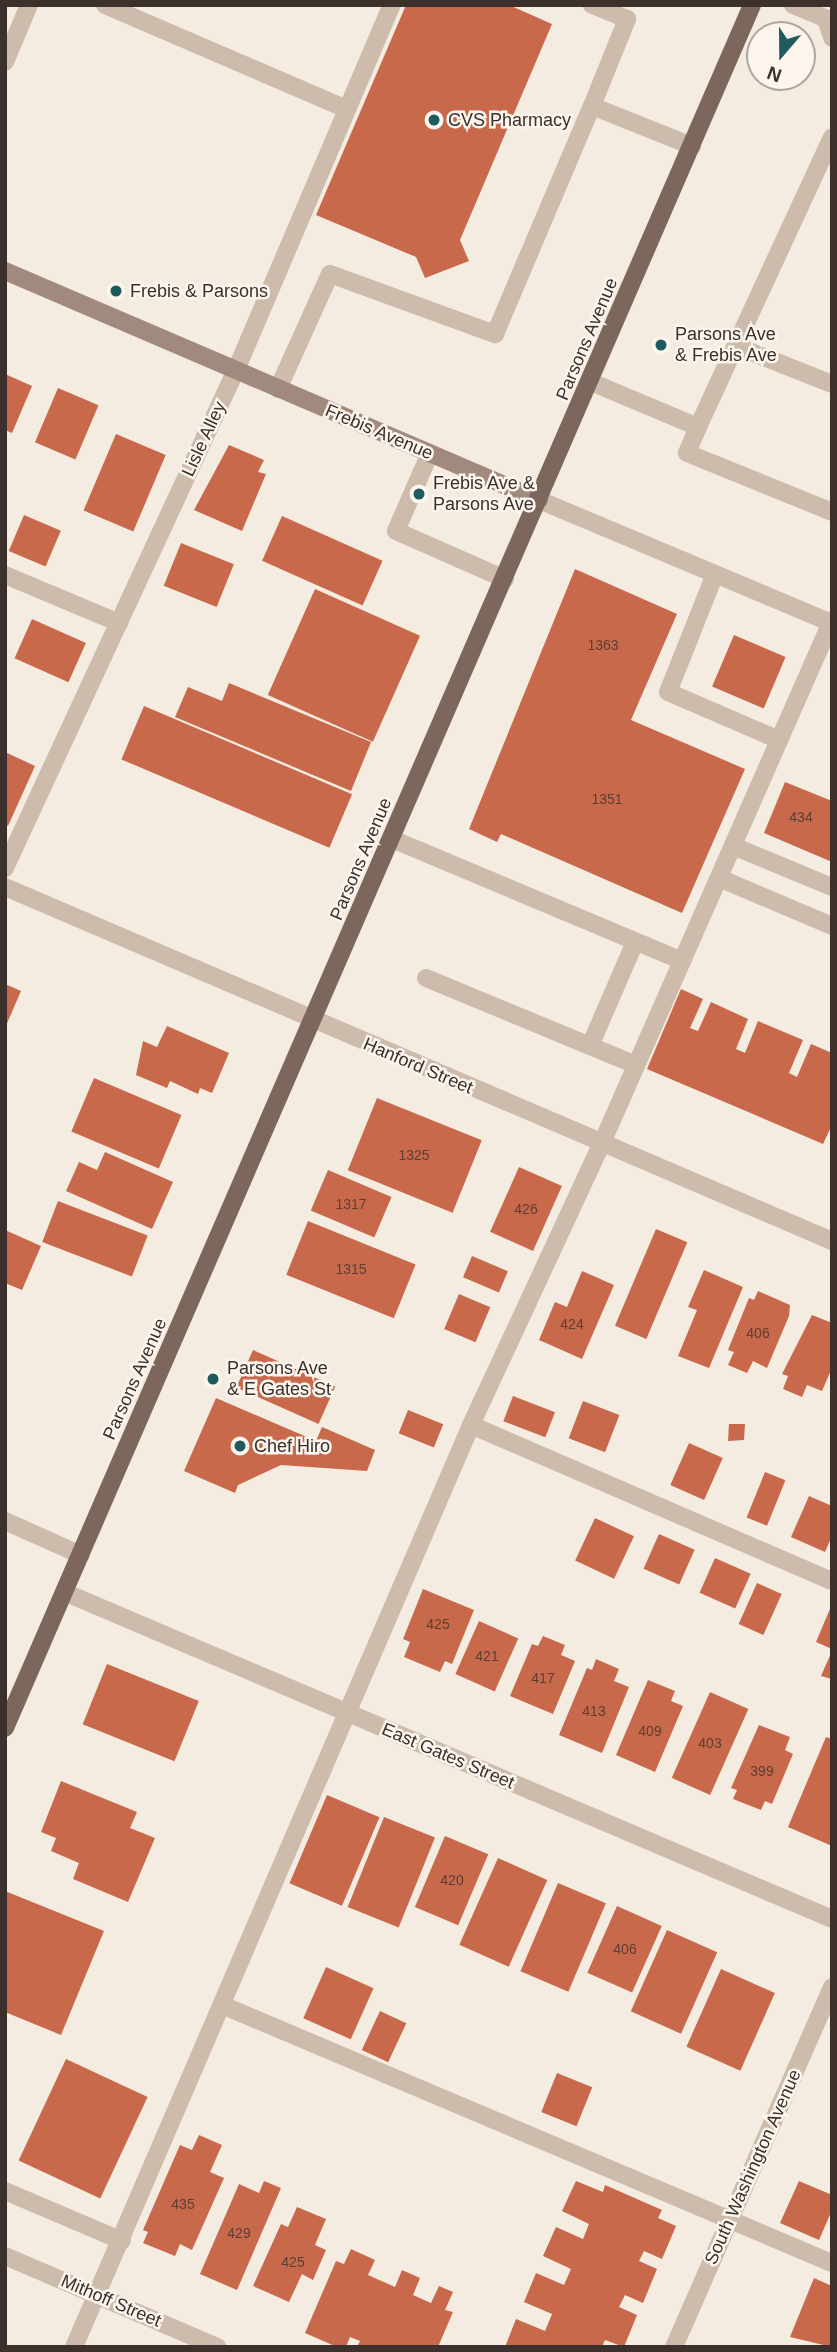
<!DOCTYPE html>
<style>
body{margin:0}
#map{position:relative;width:837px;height:2352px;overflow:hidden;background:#f4ebe1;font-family:Arial,sans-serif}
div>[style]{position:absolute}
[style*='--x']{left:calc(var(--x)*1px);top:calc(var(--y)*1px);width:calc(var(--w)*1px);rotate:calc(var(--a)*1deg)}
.building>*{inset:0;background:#c8694b;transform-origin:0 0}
.service>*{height:18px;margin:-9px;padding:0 9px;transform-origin:9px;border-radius:9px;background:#cdbbac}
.minor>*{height:18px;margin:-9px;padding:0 9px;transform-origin:9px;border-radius:9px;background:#cdbbac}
.secondary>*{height:18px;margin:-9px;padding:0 9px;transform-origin:9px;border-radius:9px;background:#a18a7d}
.primary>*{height:18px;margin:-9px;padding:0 9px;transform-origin:9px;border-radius:9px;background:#7d675c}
.dots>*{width:19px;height:19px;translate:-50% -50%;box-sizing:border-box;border:4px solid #fbf5ee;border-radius:50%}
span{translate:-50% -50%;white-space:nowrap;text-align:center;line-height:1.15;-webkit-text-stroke:5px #fbf5ee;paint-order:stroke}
.number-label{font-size:14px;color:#5e3e33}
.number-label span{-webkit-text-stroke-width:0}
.poi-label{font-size:18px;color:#3b302b}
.left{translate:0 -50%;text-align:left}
.street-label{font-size:18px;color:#3b302b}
.frame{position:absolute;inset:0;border:7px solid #3b302b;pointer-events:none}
.north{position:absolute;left:746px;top:21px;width:70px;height:70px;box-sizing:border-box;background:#fbf5ee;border:2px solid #aea6a0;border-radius:50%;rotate:200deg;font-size:19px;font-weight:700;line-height:28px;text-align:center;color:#3b302b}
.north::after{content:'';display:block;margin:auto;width:24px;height:32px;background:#1f5a5e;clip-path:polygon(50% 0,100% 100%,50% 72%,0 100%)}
</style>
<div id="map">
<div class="building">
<div style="clip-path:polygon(406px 5px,509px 5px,552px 24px,460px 240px,469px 261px,425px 278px,416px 257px,316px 215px)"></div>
<div style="clip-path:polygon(5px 374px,32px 386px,12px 433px,5px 430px)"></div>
<div style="left:58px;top:388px;width:44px;height:59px;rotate:23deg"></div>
<div style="left:116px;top:434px;width:54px;height:83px;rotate:23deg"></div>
<div style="clip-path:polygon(229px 445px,264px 460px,258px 472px,266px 474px,242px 531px,194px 510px)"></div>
<div style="left:24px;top:515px;width:40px;height:39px;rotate:23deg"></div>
<div style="left:282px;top:516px;width:110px;height:49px;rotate:24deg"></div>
<div style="left:181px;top:543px;width:57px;height:46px;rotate:22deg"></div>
<div style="clip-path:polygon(575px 569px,677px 614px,631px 720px,745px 769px,682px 913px,501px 834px,497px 842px,469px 829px)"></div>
<div style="left:315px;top:589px;width:115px;height:116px;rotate:24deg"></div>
<div style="left:32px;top:619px;width:59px;height:43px;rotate:24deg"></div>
<div style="left:734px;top:635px;width:56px;height:56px;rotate:23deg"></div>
<div style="clip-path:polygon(229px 683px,371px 742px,351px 791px,175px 717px,188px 687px,222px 701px)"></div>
<div style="left:144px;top:706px;width:226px;height:58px;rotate:23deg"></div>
<div style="clip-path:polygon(5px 752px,35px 766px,8px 826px,5px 824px)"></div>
<div style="clip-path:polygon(785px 782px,832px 801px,832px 862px,764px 833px)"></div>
<div style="clip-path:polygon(5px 984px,21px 991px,5px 1028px)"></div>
<div style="clip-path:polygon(681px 989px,703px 999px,690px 1028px,698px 1031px,711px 1002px,748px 1019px,736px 1049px,745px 1053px,758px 1021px,803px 1040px,789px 1073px,797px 1077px,811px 1044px,832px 1053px,832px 1125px,823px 1144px,647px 1069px)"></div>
<div style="clip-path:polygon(167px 1026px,229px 1053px,212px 1093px,200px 1088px,198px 1094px,170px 1081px,167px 1088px,136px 1075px,143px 1041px,157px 1047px)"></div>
<div style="left:94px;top:1078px;width:95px;height:58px;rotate:23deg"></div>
<div style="left:377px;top:1098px;width:113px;height:78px;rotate:22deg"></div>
<div style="clip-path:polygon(105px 1152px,173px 1182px,152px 1229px,66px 1191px,79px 1162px,97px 1170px)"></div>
<div style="left:519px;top:1167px;width:47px;height:71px;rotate:24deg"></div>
<div style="left:328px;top:1170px;width:69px;height:44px;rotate:23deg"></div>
<div style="left:58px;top:1201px;width:96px;height:44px;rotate:21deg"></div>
<div style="left:308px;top:1221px;width:116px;height:58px;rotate:22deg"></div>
<div style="left:656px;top:1229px;width:34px;height:105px;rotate:23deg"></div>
<div style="clip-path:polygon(5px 1230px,41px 1246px,22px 1290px,5px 1283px)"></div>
<div style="left:472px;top:1256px;width:39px;height:23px;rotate:23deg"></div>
<div style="clip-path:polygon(704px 1270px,743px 1287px,709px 1368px,678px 1356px,697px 1310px,688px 1307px)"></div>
<div style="clip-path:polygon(582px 1271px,614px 1285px,582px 1359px,539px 1340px,555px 1302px,567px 1307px)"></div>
<div style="clip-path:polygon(758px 1291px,790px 1305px,789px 1316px,767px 1368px,753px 1361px,747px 1373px,728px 1365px,734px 1352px,728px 1350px,749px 1298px,754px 1300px)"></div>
<div style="left:459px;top:1294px;width:34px;height:38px;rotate:23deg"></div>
<div style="clip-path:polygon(812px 1315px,832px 1323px,832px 1368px,822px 1391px,807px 1385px,802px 1397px,783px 1389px,788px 1376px,782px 1374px)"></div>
<div style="left:253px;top:1350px;width:90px;height:41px;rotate:24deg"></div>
<div style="left:513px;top:1396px;width:45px;height:27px;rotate:21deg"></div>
<div style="clip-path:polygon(216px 1398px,316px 1441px,322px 1427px,375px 1450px,367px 1471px,281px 1465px,238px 1485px,235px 1493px,184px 1471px)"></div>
<div style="left:583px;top:1401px;width:39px;height:40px;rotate:21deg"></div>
<div style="left:408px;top:1410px;width:38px;height:25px;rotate:22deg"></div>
<div style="clip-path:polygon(729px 1424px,745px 1424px,744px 1440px,728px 1441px)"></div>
<div style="left:689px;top:1443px;width:37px;height:46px;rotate:24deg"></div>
<div style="left:765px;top:1472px;width:22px;height:49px;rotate:22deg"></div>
<div style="clip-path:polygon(809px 1496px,832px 1506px,832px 1536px,825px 1552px,791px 1537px)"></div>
<div style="left:595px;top:1518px;width:43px;height:47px;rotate:25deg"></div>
<div style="left:659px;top:1534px;width:39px;height:38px;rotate:24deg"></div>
<div style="left:715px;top:1558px;width:39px;height:38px;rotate:24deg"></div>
<div style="left:757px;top:1583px;width:27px;height:45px;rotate:24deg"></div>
<div style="clip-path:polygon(423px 1589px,474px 1610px,452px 1664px,445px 1661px,440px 1672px,404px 1657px,410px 1642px,403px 1639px)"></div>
<div style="clip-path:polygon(832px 1604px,832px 1649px,816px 1642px)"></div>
<div style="left:479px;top:1621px;width:43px;height:58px;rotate:24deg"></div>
<div style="clip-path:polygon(543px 1636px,565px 1645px,561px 1655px,575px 1661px,553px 1714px,510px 1696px,532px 1644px,538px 1646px)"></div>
<div style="clip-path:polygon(832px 1651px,832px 1679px,821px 1676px)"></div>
<div style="clip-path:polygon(596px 1659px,619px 1669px,614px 1681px,629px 1687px,602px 1753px,559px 1735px,587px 1668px,592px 1670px)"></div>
<div style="left:107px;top:1664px;width:99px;height:65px;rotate:22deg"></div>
<div style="clip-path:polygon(648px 1680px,675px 1691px,671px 1701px,683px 1706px,655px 1772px,616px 1755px)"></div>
<div style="left:710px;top:1692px;width:42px;height:94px;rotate:24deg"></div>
<div style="clip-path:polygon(759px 1725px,790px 1737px,785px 1750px,793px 1754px,772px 1804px,765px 1801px,761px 1810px,733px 1799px,737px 1790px,731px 1788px)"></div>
<div style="clip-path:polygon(826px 1737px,832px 1739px,832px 1846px,788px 1827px)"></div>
<div style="clip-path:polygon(61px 1781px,137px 1812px,130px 1828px,155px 1838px,128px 1902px,73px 1879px,79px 1863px,51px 1851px,56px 1838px,41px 1832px)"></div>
<div style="left:327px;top:1795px;width:57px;height:96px;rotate:23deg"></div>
<div style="left:384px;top:1817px;width:55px;height:97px;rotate:22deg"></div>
<div style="left:445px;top:1836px;width:47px;height:77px;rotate:23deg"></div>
<div style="left:498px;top:1858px;width:54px;height:95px;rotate:24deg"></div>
<div style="left:558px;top:1883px;width:52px;height:96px;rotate:23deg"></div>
<div style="clip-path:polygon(5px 1891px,104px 1931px,61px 2035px,5px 2012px)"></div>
<div style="left:617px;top:1906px;width:49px;height:73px;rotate:24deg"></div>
<div style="left:667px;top:1930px;width:55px;height:89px;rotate:24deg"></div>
<div style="left:326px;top:1967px;width:52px;height:56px;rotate:24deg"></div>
<div style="left:721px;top:1969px;width:59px;height:85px;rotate:24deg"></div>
<div style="left:380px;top:2011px;width:29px;height:43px;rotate:25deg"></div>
<div style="left:66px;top:2059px;width:90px;height:112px;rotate:25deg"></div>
<div style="left:557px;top:2073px;width:38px;height:42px;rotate:22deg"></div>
<div style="clip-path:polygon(199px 2135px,222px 2145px,210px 2172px,224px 2178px,192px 2250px,180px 2244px,175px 2256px,143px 2243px,148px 2232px,143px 2230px,180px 2145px,192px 2150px)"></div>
<div style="clip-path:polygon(264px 2181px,281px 2188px,237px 2290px,200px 2274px,239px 2184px,259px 2193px)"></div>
<div style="clip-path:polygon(576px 2181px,603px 2192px,605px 2185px,662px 2210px,658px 2218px,676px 2226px,662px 2259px,644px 2251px,639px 2261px,657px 2269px,643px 2303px,625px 2295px,619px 2307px,637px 2315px,624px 2347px,605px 2340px,602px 2347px,505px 2347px,516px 2319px,545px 2331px,552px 2314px,524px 2302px,536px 2273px,564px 2285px,571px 2269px,543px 2256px,556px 2227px,583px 2239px,589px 2224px,562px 2211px)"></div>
<div style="clip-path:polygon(799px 2181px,832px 2195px,832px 2210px,819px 2240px,780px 2223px)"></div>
<div style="clip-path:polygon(297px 2207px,326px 2219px,315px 2245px,326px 2250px,313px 2280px,302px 2274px,289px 2302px,253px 2286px,281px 2224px,288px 2227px)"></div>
<div style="clip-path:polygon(351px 2249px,375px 2260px,368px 2275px,395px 2287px,402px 2270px,420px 2278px,413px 2295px,431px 2303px,439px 2286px,453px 2292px,445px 2310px,453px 2312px,438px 2347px,357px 2347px,360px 2341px,350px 2337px,346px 2347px,337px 2347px,305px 2333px,336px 2261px,344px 2264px)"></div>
<div style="clip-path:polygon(814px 2278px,832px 2286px,832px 2347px,790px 2337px)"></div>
</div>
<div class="service">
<div style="--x:105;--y:5;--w:263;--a:23.3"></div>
<div style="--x:826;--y:19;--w:20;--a:72"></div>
<div style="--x:592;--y:106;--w:94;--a:-68.1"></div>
<div style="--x:627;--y:19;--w:38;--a:-158"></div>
<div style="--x:736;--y:346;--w:103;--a:21.6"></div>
<div style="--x:591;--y:382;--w:116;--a:22.8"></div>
<div style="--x:698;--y:427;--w:319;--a:-65.2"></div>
<div style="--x:278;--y:389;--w:126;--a:-65.7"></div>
<div style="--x:330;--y:274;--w:176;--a:20"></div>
<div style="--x:495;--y:334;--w:248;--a:-67"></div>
<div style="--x:592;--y:106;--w:108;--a:21.8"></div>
<div style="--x:698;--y:427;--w:28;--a:113"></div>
<div style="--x:687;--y:453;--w:157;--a:22.1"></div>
<div style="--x:430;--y:453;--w:85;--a:113.6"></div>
<div style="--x:396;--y:531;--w:119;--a:23.8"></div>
<div style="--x:715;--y:574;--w:127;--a:111.7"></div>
<div style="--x:668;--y:692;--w:121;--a:23.4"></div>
<div style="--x:5;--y:575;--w:124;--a:22.8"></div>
<div style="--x:392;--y:839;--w:315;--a:22.8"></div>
<div style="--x:733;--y:846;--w:107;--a:22.5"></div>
<div style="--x:5;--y:868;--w:549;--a:-65.12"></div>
<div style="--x:236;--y:370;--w:397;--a:-66.9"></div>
<div style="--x:719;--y:878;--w:123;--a:23"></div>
<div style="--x:426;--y:978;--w:227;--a:22.5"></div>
<div style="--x:590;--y:1046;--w:113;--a:-66.6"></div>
<div style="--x:471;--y:1425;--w:393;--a:23.4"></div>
<div style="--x:222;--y:2005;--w:662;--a:22.93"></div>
<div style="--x:5;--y:2191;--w:127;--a:23.1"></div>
<div style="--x:74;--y:2347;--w:1004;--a:-66.7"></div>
<div style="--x:471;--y:1425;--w:311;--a:-65.1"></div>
<div style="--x:602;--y:1143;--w:571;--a:-66.26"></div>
</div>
<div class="minor">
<div style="--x:793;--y:5;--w:42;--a:22.3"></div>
<div style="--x:5;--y:62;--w:62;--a:-67.2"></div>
<div style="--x:539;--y:500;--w:318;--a:22.8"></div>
<div style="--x:5;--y:887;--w:900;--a:23.17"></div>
<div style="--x:5;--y:1521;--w:83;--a:24.1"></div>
<div style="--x:64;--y:1592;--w:835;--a:23.06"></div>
<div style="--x:5;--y:2256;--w:231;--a:23.2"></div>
<div style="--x:674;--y:2347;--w:393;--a:-66.3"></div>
</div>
<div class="secondary">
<div style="--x:5;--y:271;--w:581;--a:23.21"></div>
</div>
<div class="primary">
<div style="--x:5;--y:1728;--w:1878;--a:-66.56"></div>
</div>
<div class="dots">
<div style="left:434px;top:120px;background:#1f5a5e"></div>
<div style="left:116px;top:291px;background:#1f5a5e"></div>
<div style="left:661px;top:345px;background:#1f5a5e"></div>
<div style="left:419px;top:494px;background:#1f5a5e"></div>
<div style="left:213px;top:1379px;background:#1f5a5e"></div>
<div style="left:240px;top:1446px;background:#1f5a5e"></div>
</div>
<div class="number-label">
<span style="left:603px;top:645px">1363</span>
<span style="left:607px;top:799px">1351</span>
<span style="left:801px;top:817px">434</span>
<span style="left:414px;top:1155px">1325</span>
<span style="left:351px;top:1204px">1317</span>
<span style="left:526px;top:1209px">426</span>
<span style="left:351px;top:1269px">1315</span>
<span style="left:572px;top:1324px">424</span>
<span style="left:758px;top:1333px">406</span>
<span style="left:438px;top:1624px">425</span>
<span style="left:487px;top:1656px">421</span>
<span style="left:543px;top:1678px">417</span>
<span style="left:594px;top:1711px">413</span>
<span style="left:650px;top:1731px">409</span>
<span style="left:710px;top:1743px">403</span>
<span style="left:762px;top:1771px">399</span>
<span style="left:452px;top:1880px">420</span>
<span style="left:625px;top:1949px">406</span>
<span style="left:183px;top:2204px">435</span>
<span style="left:239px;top:2233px">429</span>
<span style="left:293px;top:2262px">425</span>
</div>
<div class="poi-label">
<span class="left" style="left:448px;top:120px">CVS Pharmacy</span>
<span class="left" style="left:130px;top:291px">Frebis &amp; Parsons</span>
<span class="left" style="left:675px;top:345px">Parsons Ave<br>&amp; Frebis Ave</span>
<span class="left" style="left:433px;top:494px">Frebis Ave &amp;<br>Parsons Ave</span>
<span class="left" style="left:227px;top:1379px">Parsons Ave<br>&amp; E Gates St</span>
<span class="left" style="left:254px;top:1446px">Chef Hiro</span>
</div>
<div class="street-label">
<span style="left:587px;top:339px;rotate:-67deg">Parsons Avenue</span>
<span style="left:379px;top:432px;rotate:23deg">Frebis Avenue</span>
<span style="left:204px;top:439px;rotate:-65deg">Lisle Alley</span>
<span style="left:361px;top:859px;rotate:-67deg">Parsons Avenue</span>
<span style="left:418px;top:1066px;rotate:23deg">Hanford Street</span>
<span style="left:135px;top:1379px;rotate:-66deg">Parsons Avenue</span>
<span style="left:448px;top:1756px;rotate:23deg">East Gates Street</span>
<span style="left:753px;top:2167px;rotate:-66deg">South Washington Avenue</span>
<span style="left:111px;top:2301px;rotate:23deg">Mithoff Street</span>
</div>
<div class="frame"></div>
<div class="north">N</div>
</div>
